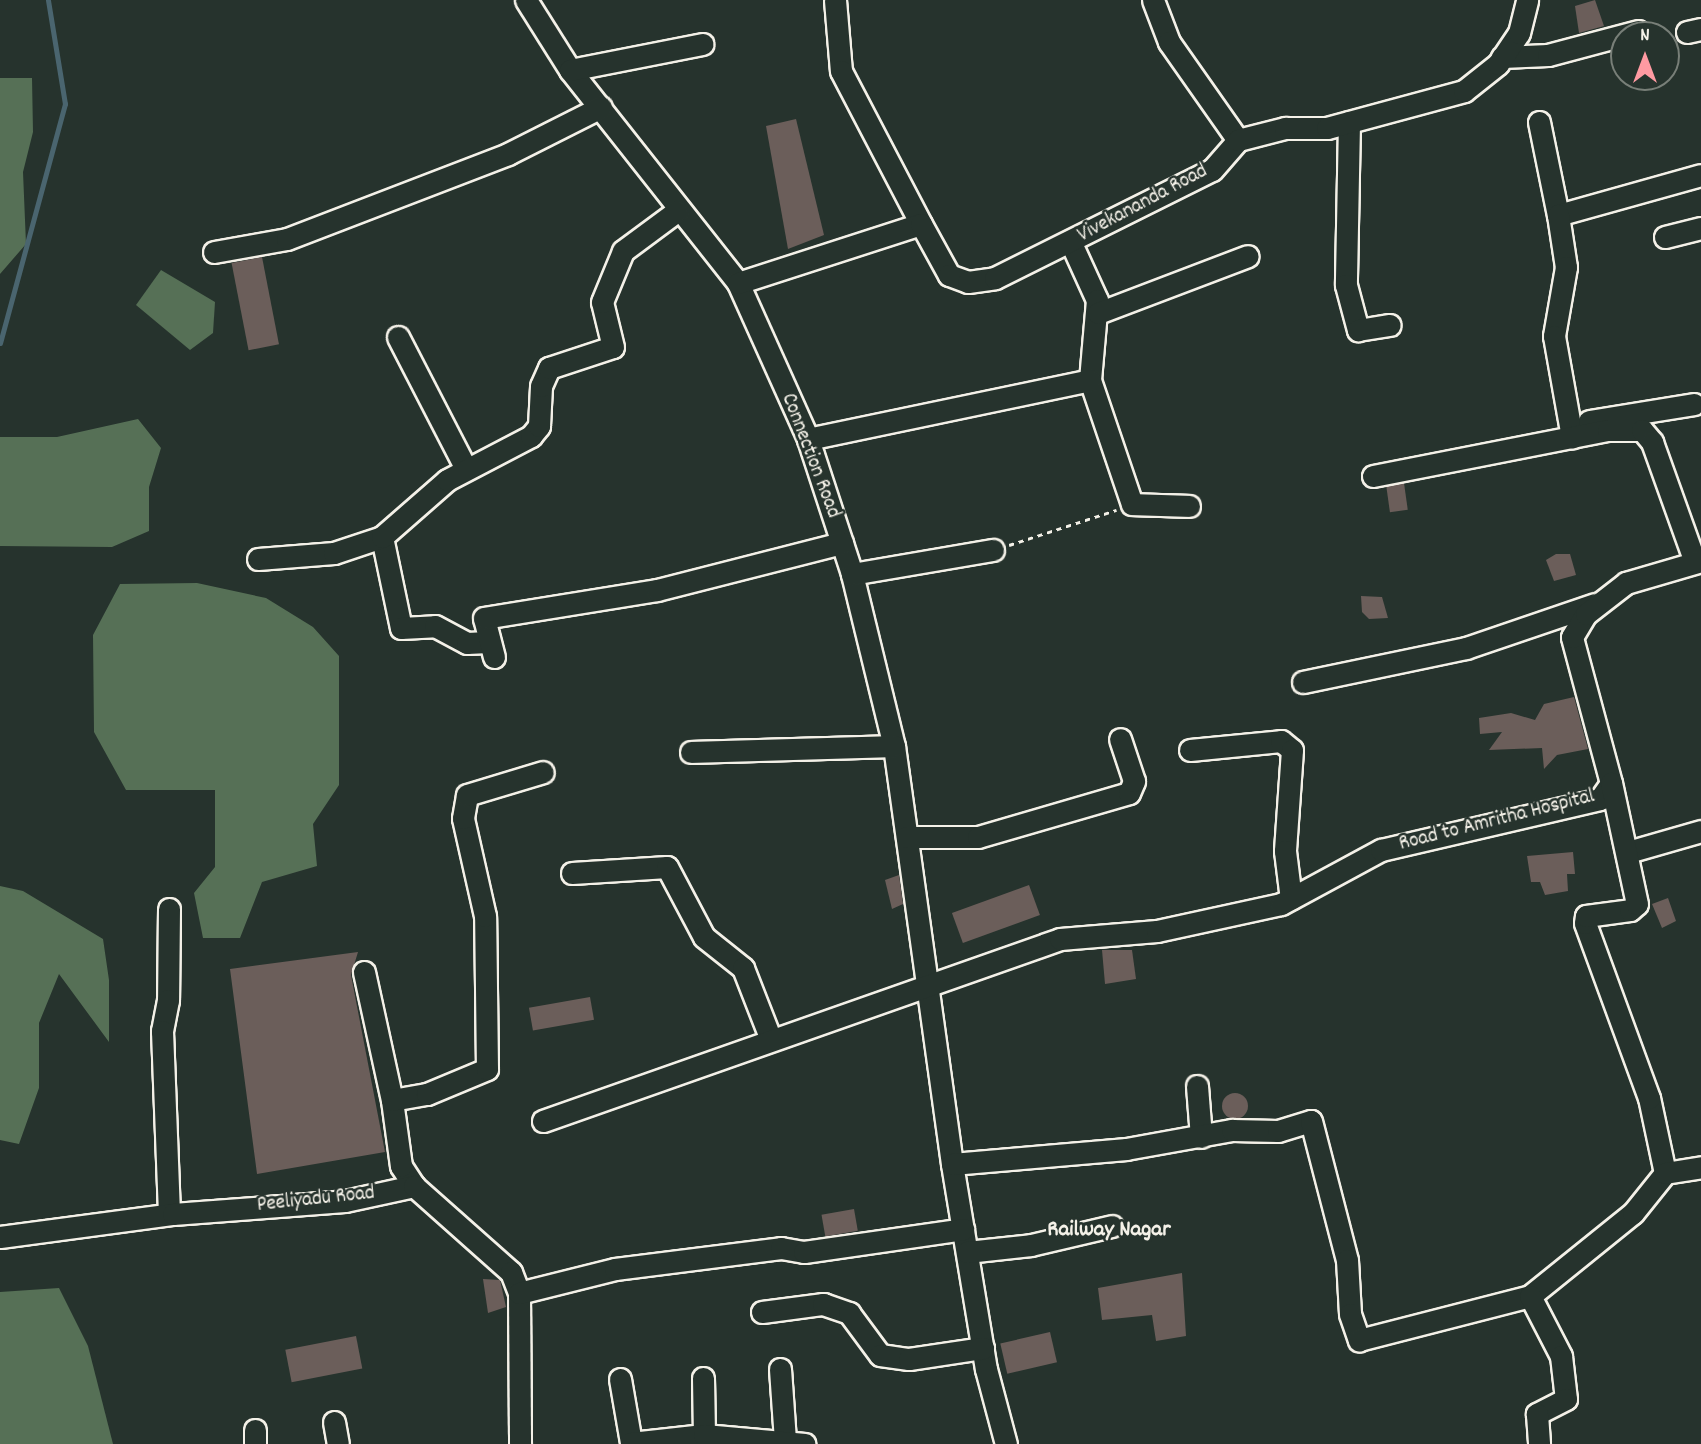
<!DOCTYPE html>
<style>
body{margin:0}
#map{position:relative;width:1701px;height:1444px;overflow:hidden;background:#26332d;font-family:Dekko,sans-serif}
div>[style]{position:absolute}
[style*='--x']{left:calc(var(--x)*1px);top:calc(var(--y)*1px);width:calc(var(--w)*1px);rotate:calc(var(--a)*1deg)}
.green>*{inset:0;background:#567056}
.stream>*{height:5px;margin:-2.5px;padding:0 2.5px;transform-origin:2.5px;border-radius:2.5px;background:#4a656f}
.building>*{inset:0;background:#6b5e5a;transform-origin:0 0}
.round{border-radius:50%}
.path>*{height:2.5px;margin-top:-1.25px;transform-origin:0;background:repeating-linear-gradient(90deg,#f4f1e8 0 5px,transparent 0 10px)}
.roads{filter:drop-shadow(2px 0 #f4f1e8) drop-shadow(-2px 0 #f4f1e8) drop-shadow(0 2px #f4f1e8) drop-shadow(0 -2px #f4f1e8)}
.minor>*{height:21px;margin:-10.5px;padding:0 10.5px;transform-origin:10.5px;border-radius:10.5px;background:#26332d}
span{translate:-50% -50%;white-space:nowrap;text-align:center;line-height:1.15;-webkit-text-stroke:5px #26332d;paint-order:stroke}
.street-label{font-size:21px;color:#f4f1e8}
.neighbourhood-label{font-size:23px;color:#f4f1e8;font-weight:700}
.north{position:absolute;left:1610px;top:21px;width:70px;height:70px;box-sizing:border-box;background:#26332d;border:2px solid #787f78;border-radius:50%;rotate:0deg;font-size:19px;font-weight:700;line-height:28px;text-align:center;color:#f4f1e8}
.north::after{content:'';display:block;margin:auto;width:24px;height:32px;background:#ff9aa2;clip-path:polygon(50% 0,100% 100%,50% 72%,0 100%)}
</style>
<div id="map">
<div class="green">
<div style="clip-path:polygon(0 78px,32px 78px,33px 132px,23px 172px,26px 244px,0 274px)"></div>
<div style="clip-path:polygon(161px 270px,215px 302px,213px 333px,190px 350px,136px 305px)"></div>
<div style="clip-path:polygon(138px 419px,161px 448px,149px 487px,149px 531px,112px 547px,0 546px,0 437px,57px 437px)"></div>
<div style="clip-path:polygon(197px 583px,266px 598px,313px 627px,339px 656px,339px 785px,313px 824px,317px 866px,262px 882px,240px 938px,203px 938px,194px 893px,215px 867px,215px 790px,126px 790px,94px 732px,93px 635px,120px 584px)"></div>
<div style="clip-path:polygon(0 886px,23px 891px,103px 939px,109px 980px,109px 1042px,59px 974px,39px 1023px,39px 1088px,19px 1144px,0 1140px)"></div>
<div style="clip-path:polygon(59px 1288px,88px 1346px,113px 1444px,0 1444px,0 1292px)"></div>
</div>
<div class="stream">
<div style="--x:0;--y:343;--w:248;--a:-74.8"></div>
<div style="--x:65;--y:104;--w:105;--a:-99.3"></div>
</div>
<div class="building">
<div style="clip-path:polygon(1595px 0,1604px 26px,1579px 33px,1575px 6px)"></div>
<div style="clip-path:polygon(796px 119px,824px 235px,788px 249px,766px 126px)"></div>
<div style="left:262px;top:257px;width:89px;height:31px;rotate:79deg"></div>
<div style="left:1404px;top:483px;width:27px;height:18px;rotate:82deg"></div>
<div style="clip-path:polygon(1556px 554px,1570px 554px,1576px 575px,1554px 581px,1546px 560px)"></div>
<div style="clip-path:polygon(1361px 596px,1382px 597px,1388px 618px,1369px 619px,1362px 612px)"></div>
<div style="clip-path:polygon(1574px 697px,1588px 749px,1557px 755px,1544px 769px,1542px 748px,1489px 750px,1502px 732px,1480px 734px,1479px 718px,1511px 713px,1535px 720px,1544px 704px)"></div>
<div style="clip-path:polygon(1573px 852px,1575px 874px,1567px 874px,1568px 891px,1545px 895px,1540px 882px,1531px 882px,1527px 856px)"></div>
<div style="clip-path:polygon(899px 875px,903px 904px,892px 909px,885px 880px)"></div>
<div style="left:1029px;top:885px;width:32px;height:82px;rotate:70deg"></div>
<div style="clip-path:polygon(1668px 898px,1676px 921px,1662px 928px,1652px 904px)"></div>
<div style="clip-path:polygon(1102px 950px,1132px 950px,1136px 979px,1105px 984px)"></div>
<div style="clip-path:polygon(358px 952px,351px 975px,385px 1152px,257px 1174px,230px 969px)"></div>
<div style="left:590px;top:997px;width:23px;height:62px;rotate:80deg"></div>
<div class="round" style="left:1222px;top:1093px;width:26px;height:26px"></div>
<div style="left:854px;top:1209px;width:22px;height:33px;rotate:80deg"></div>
<div style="clip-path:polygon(1182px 1273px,1186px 1336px,1156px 1341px,1152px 1315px,1102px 1320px,1098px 1288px)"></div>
<div style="clip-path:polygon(483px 1279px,500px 1280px,506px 1307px,488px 1313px)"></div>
<div style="left:1050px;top:1332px;width:31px;height:51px;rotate:77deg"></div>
<div style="left:356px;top:1336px;width:33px;height:72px;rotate:79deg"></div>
</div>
<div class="path">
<div style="--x:1009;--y:545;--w:113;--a:-18.1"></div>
</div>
<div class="roads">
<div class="minor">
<div style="--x:526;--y:0;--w:83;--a:57.8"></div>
<div style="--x:570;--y:70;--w:271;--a:51.7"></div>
<div style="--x:738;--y:283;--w:171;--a:65.8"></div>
<div style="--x:808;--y:439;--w:142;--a:71.9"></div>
<div style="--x:852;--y:574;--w:177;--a:76.3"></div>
<div style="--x:894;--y:746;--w:422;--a:82.1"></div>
<div style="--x:952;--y:1164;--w:208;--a:80.6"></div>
<div style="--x:986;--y:1369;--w:78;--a:75.1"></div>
<div style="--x:835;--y:0;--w:71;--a:85.2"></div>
<div style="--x:841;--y:71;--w:173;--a:62.4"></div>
<div style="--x:1153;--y:0;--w:45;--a:69.1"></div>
<div style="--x:1169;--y:42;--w:120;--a:54.9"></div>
<div style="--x:1687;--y:32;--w:14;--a:-12"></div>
<div style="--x:1502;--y:57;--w:46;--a:-2.5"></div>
<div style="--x:1548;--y:55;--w:93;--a:-14.9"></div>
<div style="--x:570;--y:70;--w:135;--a:-11.1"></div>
<div style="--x:1349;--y:122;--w:163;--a:91.1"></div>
<div style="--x:1346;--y:285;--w:47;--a:75.1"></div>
<div style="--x:1358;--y:330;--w:32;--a:-9"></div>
<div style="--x:1539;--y:122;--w:95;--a:78.5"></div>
<div style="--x:1558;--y:215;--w:148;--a:-15.6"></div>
<div style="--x:1558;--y:215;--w:53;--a:81.3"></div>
<div style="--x:1566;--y:267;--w:70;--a:99.9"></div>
<div style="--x:1554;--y:336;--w:103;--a:79.9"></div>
<div style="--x:1665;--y:237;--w:37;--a:-14"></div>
<div style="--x:1071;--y:243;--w:63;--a:65.5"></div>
<div style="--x:1097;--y:300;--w:80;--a:95"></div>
<div style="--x:1090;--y:380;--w:131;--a:71.3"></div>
<div style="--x:1132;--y:504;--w:57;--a:2"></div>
<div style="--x:214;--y:252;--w:74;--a:-10.1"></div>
<div style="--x:287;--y:239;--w:237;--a:-21"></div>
<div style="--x:508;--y:154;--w:104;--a:-26.8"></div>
<div style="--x:738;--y:283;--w:192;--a:-17.9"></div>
<div style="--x:921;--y:224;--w:58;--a:61.2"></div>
<div style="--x:949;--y:275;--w:20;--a:20"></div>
<div style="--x:968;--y:282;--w:27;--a:-8"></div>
<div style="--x:995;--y:278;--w:242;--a:-26.5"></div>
<div style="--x:1212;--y:170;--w:40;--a:-49"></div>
<div style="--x:1238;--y:140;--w:49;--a:-14.3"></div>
<div style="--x:1285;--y:128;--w:42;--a:0"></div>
<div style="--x:1327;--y:128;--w:142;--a:-15.1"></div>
<div style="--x:1464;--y:91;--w:43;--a:-38.5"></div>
<div style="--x:1498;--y:64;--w:37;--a:-56"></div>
<div style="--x:1519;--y:33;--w:34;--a:-76"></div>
<div style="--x:1098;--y:313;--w:160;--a:-20.8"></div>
<div style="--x:398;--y:337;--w:148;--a:62.7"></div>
<div style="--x:1589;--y:421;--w:106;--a:-9.2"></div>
<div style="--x:808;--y:439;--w:288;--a:-11.8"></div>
<div style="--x:1373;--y:476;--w:239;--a:-11.1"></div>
<div style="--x:1608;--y:430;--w:34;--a:0"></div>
<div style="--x:1642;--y:430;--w:16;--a:50"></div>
<div style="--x:1652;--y:442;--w:127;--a:70.3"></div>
<div style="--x:382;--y:537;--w:93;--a:78.2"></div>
<div style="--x:401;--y:628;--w:34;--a:-3"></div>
<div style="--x:435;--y:626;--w:36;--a:28"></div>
<div style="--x:467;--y:643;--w:21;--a:-3"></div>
<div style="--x:258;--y:559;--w:76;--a:-4.5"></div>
<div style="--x:334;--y:553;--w:51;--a:-18.4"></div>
<div style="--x:382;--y:537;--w:86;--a:-41.2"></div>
<div style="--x:447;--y:480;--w:95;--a:-27.6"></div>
<div style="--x:531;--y:436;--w:13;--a:-51"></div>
<div style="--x:539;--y:426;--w:40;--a:-87.1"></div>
<div style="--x:541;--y:386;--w:20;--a:-66"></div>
<div style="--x:549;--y:368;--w:67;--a:-18.2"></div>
<div style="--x:613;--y:347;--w:46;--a:-103.7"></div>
<div style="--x:602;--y:302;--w:55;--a:-67.6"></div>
<div style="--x:623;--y:251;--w:67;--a:-36.5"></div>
<div style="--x:852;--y:574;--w:143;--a:-9.7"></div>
<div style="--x:494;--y:657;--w:40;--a:-104.4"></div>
<div style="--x:484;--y:618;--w:175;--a:-9.2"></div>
<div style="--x:657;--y:590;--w:191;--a:-14.3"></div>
<div style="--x:1303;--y:682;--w:167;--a:-11.8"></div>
<div style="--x:1466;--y:648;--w:136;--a:-18.8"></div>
<div style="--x:1190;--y:750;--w:91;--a:-5.6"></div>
<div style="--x:1281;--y:741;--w:14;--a:39"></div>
<div style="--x:1292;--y:750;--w:101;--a:94"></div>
<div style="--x:1285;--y:851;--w:48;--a:82.9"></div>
<div style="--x:691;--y:752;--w:203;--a:-1.7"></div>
<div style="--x:907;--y:837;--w:71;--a:0"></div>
<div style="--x:978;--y:837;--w:157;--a:-16.2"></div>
<div style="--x:1129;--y:793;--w:13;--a:-67"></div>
<div style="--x:1134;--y:781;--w:44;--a:-108.4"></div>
<div style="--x:1628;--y:852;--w:76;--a:-16"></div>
<div style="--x:572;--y:873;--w:95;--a:-3.6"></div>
<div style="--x:667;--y:867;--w:79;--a:62.1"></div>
<div style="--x:704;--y:937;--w:50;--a:38.5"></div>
<div style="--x:743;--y:968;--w:77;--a:68.7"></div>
<div style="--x:169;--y:909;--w:91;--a:90.6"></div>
<div style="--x:168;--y:1000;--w:32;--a:101"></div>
<div style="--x:162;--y:1031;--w:183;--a:87.8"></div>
<div style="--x:364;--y:972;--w:131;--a:77.7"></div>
<div style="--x:1197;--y:1086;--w:51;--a:85.5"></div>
<div style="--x:543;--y:1121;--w:548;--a:-19.39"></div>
<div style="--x:1060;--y:939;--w:97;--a:-4.7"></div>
<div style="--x:1157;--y:931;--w:127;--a:-12.3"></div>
<div style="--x:1281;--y:904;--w:114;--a:-28.4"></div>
<div style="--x:1381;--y:850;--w:225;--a:-13.1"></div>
<div style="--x:1600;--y:799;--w:19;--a:-55"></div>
<div style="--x:1611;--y:783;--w:151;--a:-105"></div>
<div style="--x:1572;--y:637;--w:27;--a:-59"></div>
<div style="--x:1586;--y:614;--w:51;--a:-37.8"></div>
<div style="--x:1626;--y:583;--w:78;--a:-16.3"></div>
<div style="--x:952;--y:1164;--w:175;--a:-4.9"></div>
<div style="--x:1126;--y:1149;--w:108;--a:-10.2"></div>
<div style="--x:1232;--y:1130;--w:46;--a:1.2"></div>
<div style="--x:1278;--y:1131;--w:34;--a:-17"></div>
<div style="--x:1311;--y:1121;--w:144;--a:75.5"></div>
<div style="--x:1347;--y:1260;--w:54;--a:86.8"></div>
<div style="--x:1350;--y:1314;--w:28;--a:71"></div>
<div style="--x:1359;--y:1340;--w:177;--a:-14.4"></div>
<div style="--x:1530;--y:1296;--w:132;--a:-38.9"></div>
<div style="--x:1633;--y:1213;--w:51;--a:-51.3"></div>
<div style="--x:1665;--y:1173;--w:77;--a:-102"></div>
<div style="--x:1649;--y:1098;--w:186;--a:-110.1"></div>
<div style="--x:1585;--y:923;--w:7;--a:-82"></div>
<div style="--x:1586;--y:916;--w:44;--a:-7.8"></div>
<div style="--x:1630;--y:910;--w:9;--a:-41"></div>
<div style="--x:1637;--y:904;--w:124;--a:-102.1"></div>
<div style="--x:1665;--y:1173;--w:36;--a:-9"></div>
<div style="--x:414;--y:1186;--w:24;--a:-123"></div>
<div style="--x:401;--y:1166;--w:67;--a:-97.8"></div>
<div style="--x:392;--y:1100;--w:36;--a:-10"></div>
<div style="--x:427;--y:1094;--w:65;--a:-22.6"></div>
<div style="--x:487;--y:1069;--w:153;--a:-90.7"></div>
<div style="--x:485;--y:916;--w:100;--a:-102.7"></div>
<div style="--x:463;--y:818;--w:23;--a:-80"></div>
<div style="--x:467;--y:795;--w:79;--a:-16.8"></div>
<div style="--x:0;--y:1237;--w:175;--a:-7.6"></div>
<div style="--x:173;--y:1214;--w:172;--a:-4.3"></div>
<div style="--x:345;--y:1201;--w:71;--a:-12.3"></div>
<div style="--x:414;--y:1186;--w:130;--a:41.6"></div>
<div style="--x:511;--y:1272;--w:22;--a:69"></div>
<div style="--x:519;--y:1293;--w:151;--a:89.6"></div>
<div style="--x:967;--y:1252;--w:64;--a:-6.2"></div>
<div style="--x:1031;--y:1245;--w:83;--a:-13.2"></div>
<div style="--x:519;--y:1293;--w:99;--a:-14"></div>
<div style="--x:615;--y:1269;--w:167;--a:-7.2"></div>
<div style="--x:781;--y:1248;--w:23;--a:10"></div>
<div style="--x:804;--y:1252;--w:161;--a:-8.2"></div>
<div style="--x:1530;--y:1296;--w:68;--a:62.7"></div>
<div style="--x:1561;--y:1356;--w:43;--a:83.4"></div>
<div style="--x:1566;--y:1399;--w:33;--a:153"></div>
<div style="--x:1537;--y:1414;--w:30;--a:86"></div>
<div style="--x:762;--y:1312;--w:62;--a:-7.5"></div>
<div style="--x:823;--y:1304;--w:28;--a:19"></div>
<div style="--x:849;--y:1313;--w:52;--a:53.6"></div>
<div style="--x:880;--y:1355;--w:29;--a:8"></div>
<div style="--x:909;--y:1359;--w:75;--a:-8.5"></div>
<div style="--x:780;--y:1369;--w:71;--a:86"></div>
<div style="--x:703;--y:1378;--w:57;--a:89"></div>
<div style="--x:620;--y:1379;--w:65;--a:80.2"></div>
<div style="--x:631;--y:1443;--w:73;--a:-6.3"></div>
<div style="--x:704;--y:1435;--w:101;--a:5.1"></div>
<div style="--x:334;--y:1422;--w:22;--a:80"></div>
<div style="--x:255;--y:1430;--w:14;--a:90"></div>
</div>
</div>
<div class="street-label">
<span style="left:1143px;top:204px;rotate:-28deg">Vivekananda Road</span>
<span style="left:810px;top:456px;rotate:69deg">Connection Road</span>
<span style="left:1497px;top:821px;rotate:-14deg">Road to Amritha Hospital</span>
<span style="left:316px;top:1200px;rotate:-6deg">Peeliyadu Road</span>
</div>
<div class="neighbourhood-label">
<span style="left:1109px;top:1231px">Railway Nagar</span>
</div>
<div class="north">N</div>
</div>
